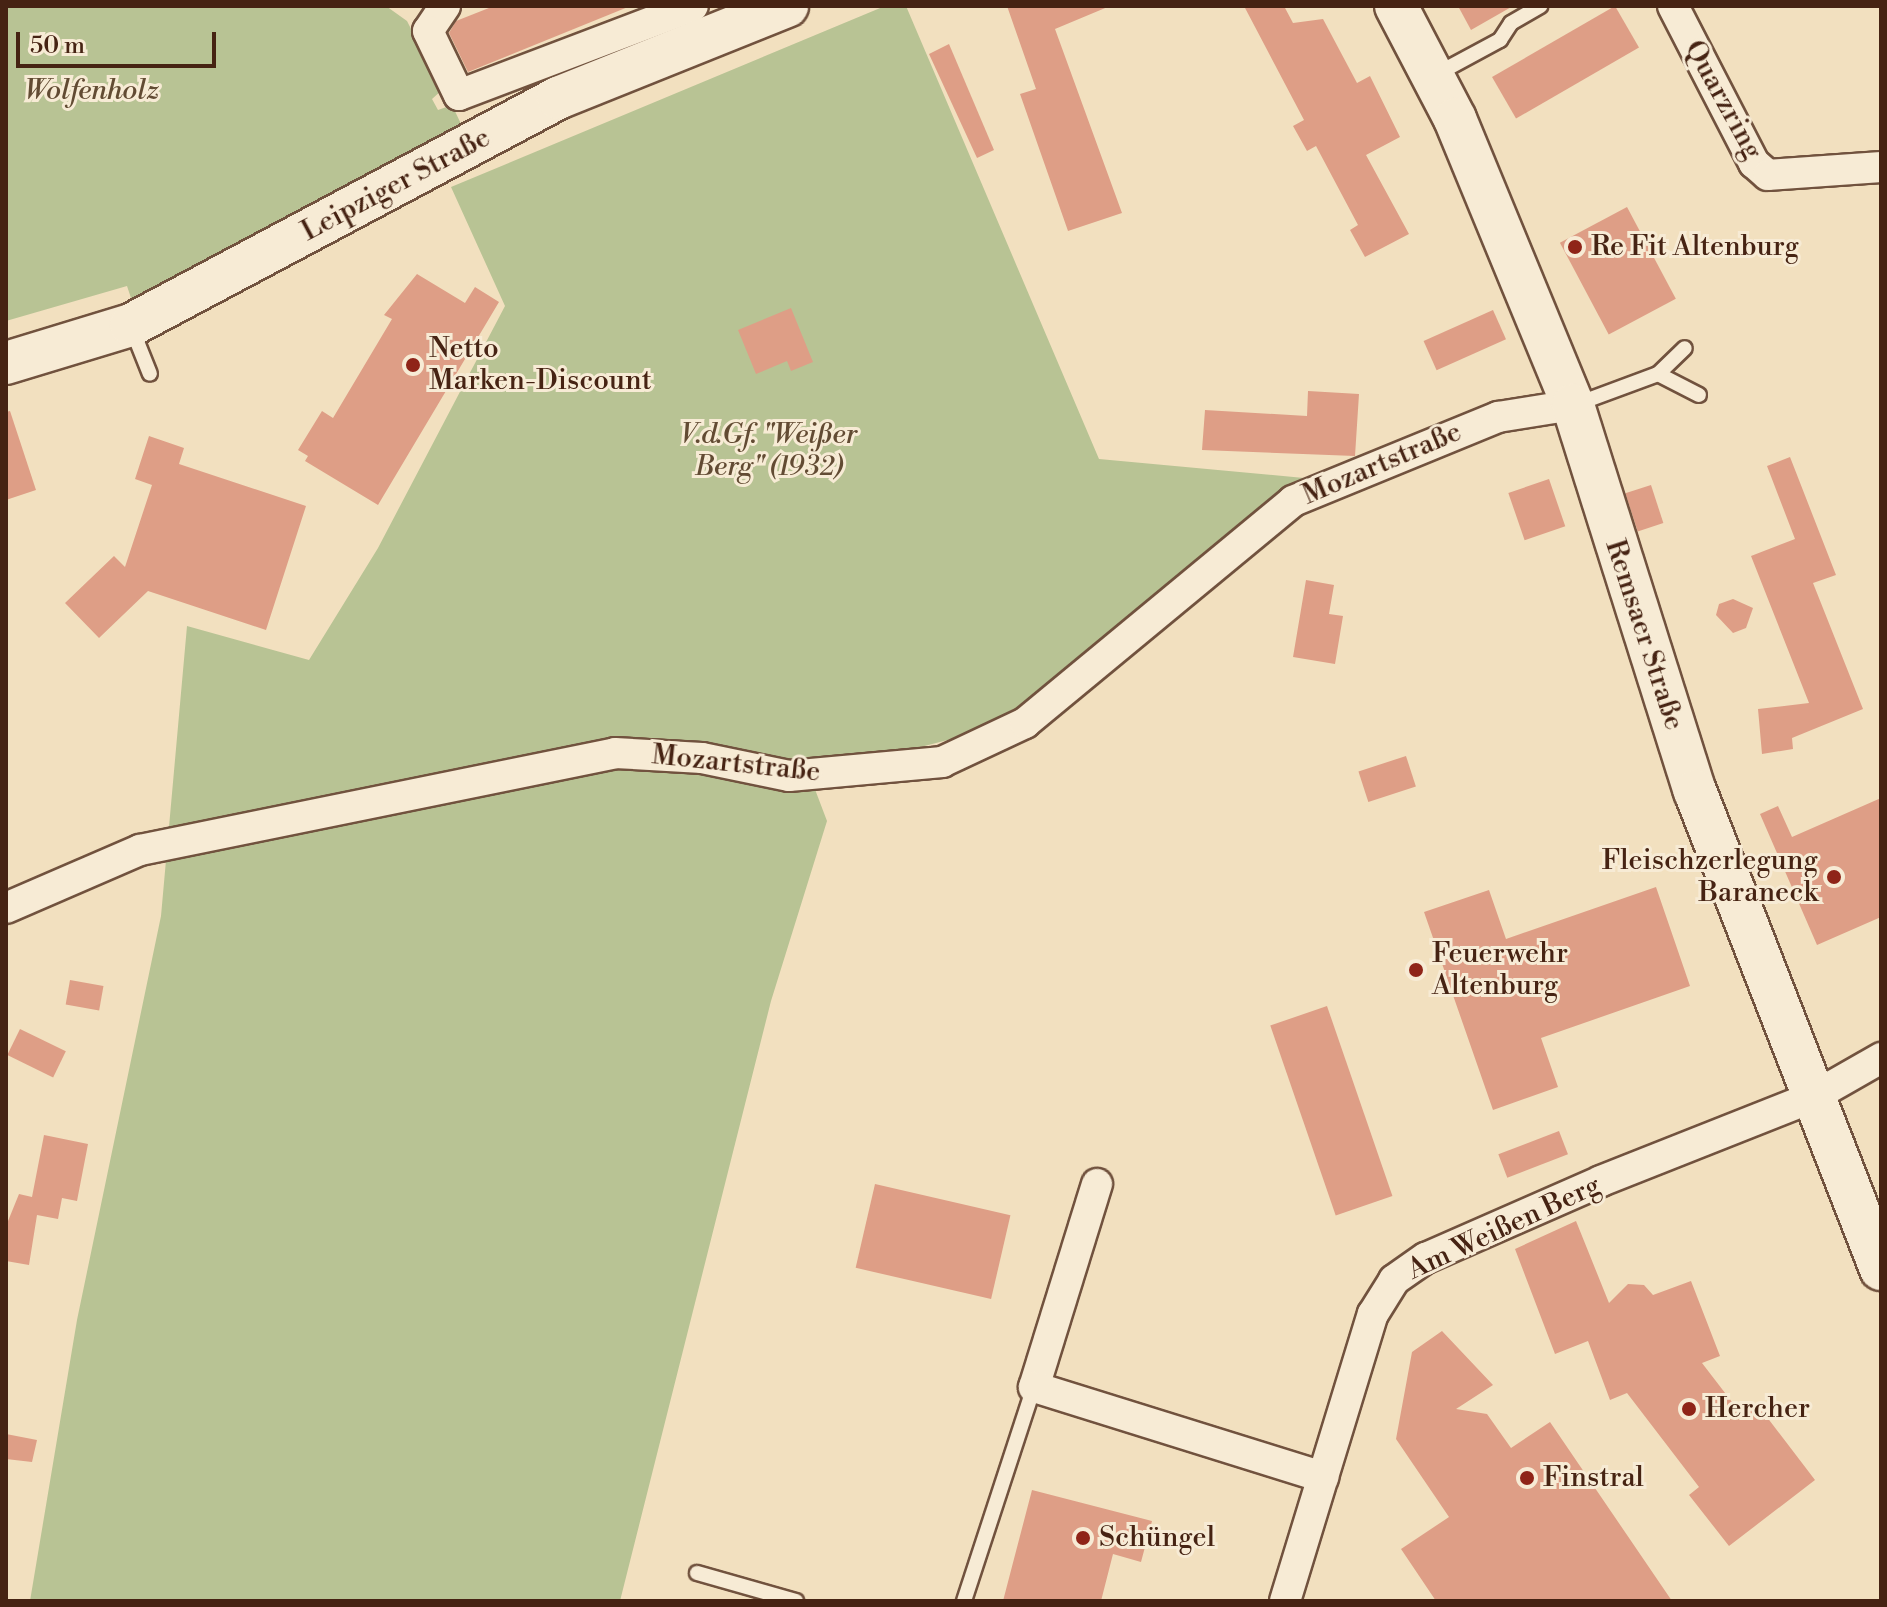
<!DOCTYPE html>
<meta charset="utf-8">
<style>
body{margin:0}
#map{position:relative;width:1887px;height:1607px;overflow:hidden;background:#f2e0bf;font-family:"Libre Bodoni",serif}
div>[style]{position:absolute}
[style*='--x']{left:calc(var(--x)*1px);top:calc(var(--y)*1px);width:calc(var(--w)*1px);rotate:calc(var(--a)*1deg)}
.green>*{inset:0;background:#b8c394}
.building>*{inset:0;background:#de9e86;transform-origin:0 0}
.roads{filter:drop-shadow(2px 0 #71523e) drop-shadow(-2px 0 #71523e) drop-shadow(0 2px #71523e) drop-shadow(0 -2px #71523e)}
.lane>*{height:14px;margin:-7px;padding:0 7px;transform-origin:7px;border-radius:7px;background:#f7ebd5}
.street>*{height:30px;margin:-15px;padding:0 15px;transform-origin:15px;border-radius:15px;background:#f7ebd5}
.secondary>*{height:42px;margin:-21px;padding:0 21px;transform-origin:21px;border-radius:21px;background:#f7ebd5}
.dots>*{width:22px;height:22px;translate:-50% -50%;box-sizing:border-box;border:4px solid #f7ebd5;border-radius:50%}
span{translate:-50% -50%;white-space:nowrap;text-align:center;line-height:1.15;-webkit-text-stroke:6px #f7ebd5;paint-order:stroke}
.park-label{font-size:28px;color:#624b33;font-style:italic}
.street-label{font-size:28px;color:#462313}
.poi-label{font-size:28px;color:#462313}
.left{translate:0 -50%;text-align:left}
.right{translate:-100% -50%;text-align:right}
.frame{position:absolute;inset:0;border:8px solid #462313;pointer-events:none}
.scale{position:absolute;left:16px;top:32px;width:200px;height:36px;box-sizing:border-box;border:4px solid #462313;border-top:0;padding-left:10px;font-size:24px;line-height:28px;white-space:nowrap;color:#462313;-webkit-text-stroke:6px #f7ebd5;paint-order:stroke}
</style>
<div id="map">
<div class="green">
<div style="clip-path:polygon(6px 6px,386px 6px,407px 21px,442px 90px,432px 99px,438px 110px,452px 105px,462px 126px,132px 301px,127px 286px,6px 321px)"></div>
<div style="clip-path:polygon(885px 6px,906px 6px,1099px 459px,1304px 478px,1027px 702px,963px 736px,886px 756px,805px 763px,827px 821px,771px 1001px,620px 1601px,30px 1601px,77px 1320px,161px 916px,187px 626px,309px 660px,378px 548px,505px 306px,451px 187px)"></div>
</div>
<div class="building">
<div style="clip-path:polygon(494px 6px,627px 6px,628px 7px,468px 72px,449px 33px,456px 21px)"></div>
<div style="clip-path:polygon(1007px 6px,1110px 6px,1055px 29px,1122px 213px,1068px 231px,1020px 94px,1036px 89px)"></div>
<div style="clip-path:polygon(1244px 6px,1284px 6px,1293px 23px,1323px 19px,1357px 83px,1370px 76px,1400px 137px,1366px 155px,1409px 234px,1365px 257px,1350px 230px,1358px 225px,1316px 146px,1307px 151px,1293px 126px,1304px 120px)"></div>
<div style="clip-path:polygon(1458px 6px,1513px 6px,1471px 30px)"></div>
<div style="left:1615px;top:6px;width:48px;height:142px;rotate:60deg"></div>
<div style="clip-path:polygon(949px 44px,994px 150px,977px 158px,929px 54px)"></div>
<div style="left:1627px;top:207px;width:104px;height:76px;rotate:62deg"></div>
<div style="clip-path:polygon(417px 274px,465px 303px,475px 287px,499px 302px,378px 505px,305px 461px,308px 456px,298px 450px,322px 411px,333px 418px,392px 319px,384px 315px)"></div>
<div style="clip-path:polygon(791px 308px,813px 362px,791px 371px,787px 361px,756px 374px,738px 330px)"></div>
<div style="left:1493px;top:310px;width:32px;height:76px;rotate:66deg"></div>
<div style="clip-path:polygon(1308px 391px,1359px 394px,1355px 456px,1202px 450px,1205px 410px,1307px 416px)"></div>
<div style="clip-path:polygon(10px 411px,36px 490px,6px 500px,6px 412px)"></div>
<div style="clip-path:polygon(149px 436px,184px 448px,179px 464px,306px 506px,266px 630px,148px 591px,99px 638px,65px 603px,114px 556px,125px 567px,152px 485px,135px 479px)"></div>
<div style="clip-path:polygon(1790px 457px,1836px 575px,1813px 583px,1863px 709px,1792px 738px,1793px 749px,1762px 754px,1758px 709px,1809px 703px,1751px 556px,1795px 539px,1767px 466px)"></div>
<div style="left:1549px;top:479px;width:50px;height:43px;rotate:71deg"></div>
<div style="left:1651px;top:485px;width:40px;height:27px;rotate:72deg"></div>
<div style="clip-path:polygon(1306px 580px,1334px 585px,1329px 614px,1343px 616px,1335px 664px,1293px 657px)"></div>
<div style="clip-path:polygon(1733px 599px,1753px 608px,1746px 628px,1733px 633px,1716px 615px,1719px 604px)"></div>
<div style="left:1406px;top:756px;width:32px;height:50px;rotate:72deg"></div>
<div style="clip-path:polygon(1881px 798px,1881px 917px,1817px 945px,1760px 814px,1778px 806px,1792px 837px)"></div>
<div style="clip-path:polygon(1656px 887px,1690px 986px,1541px 1038px,1558px 1087px,1493px 1110px,1424px 912px,1489px 890px,1506px 939px)"></div>
<div style="left:70px;top:980px;width:34px;height:25px;rotate:10deg"></div>
<div style="left:1327px;top:1006px;width:201px;height:60px;rotate:71deg"></div>
<div style="left:20px;top:1029px;width:51px;height:29px;rotate:26deg"></div>
<div style="left:1559px;top:1131px;width:25px;height:65px;rotate:69deg"></div>
<div style="clip-path:polygon(44px 1135px,88px 1144px,77px 1201px,62px 1198px,58px 1219px,37px 1215px,29px 1265px,6px 1261px,6px 1226px,19px 1194px,32px 1197px)"></div>
<div style="left:875px;top:1184px;width:139px;height:86px;rotate:13deg"></div>
<div style="clip-path:polygon(1576px 1221px,1609px 1303px,1628px 1284px,1644px 1285px,1653px 1295px,1691px 1281px,1720px 1356px,1702px 1363px,1742px 1415px,1757px 1404px,1815px 1480px,1729px 1546px,1689px 1495px,1699px 1487px,1627px 1393px,1610px 1400px,1588px 1341px,1555px 1354px,1515px 1249px)"></div>
<div style="clip-path:polygon(1442px 1331px,1493px 1385px,1456px 1409px,1487px 1414px,1511px 1448px,1550px 1422px,1672px 1601px,1436px 1601px,1401px 1549px,1449px 1517px,1396px 1439px,1412px 1352px)"></div>
<div style="clip-path:polygon(6px 1434px,37px 1440px,32px 1462px,6px 1459px)"></div>
<div style="clip-path:polygon(1032px 1490px,1152px 1521px,1141px 1562px,1113px 1554px,1101px 1601px,1003px 1601px)"></div>
</div>
<div class="roads">
<div class="lane">
<div style="--x:1435;--y:75;--w:74;--a:-28.3"></div>
<div style="--x:1500;--y:40;--w:20;--a:-57"></div>
<div style="--x:1511;--y:23;--w:34;--a:-30"></div>
<div style="--x:132;--y:329;--w:48;--a:68.2"></div>
<div style="--x:1658;--y:374;--w:46;--a:27.1"></div>
<div style="--x:1577;--y:404;--w:86;--a:-20.3"></div>
<div style="--x:1658;--y:374;--w:37;--a:-44"></div>
<div style="--x:697;--y:1573;--w:103;--a:15.8"></div>
<div style="--x:964;--y:1601;--w:225;--a:-71.9"></div>
</div>
<div class="street">
<div style="--x:445;--y:6;--w:30;--a:124"></div>
<div style="--x:428;--y:31;--w:71;--a:64.2"></div>
<div style="--x:459;--y:95;--w:250;--a:-20.8"></div>
<div style="--x:1673;--y:6;--w:177;--a:62.7"></div>
<div style="--x:1754;--y:163;--w:18;--a:41"></div>
<div style="--x:1768;--y:175;--w:113;--a:-4"></div>
<div style="--x:6;--y:908;--w:146;--a:-23.4"></div>
<div style="--x:140;--y:850;--w:485;--a:-11.5"></div>
<div style="--x:615;--y:753;--w:87;--a:3.3"></div>
<div style="--x:702;--y:758;--w:89;--a:11.7"></div>
<div style="--x:789;--y:776;--w:154;--a:-5.2"></div>
<div style="--x:942;--y:762;--w:92;--a:-25.2"></div>
<div style="--x:1025;--y:723;--w:348;--a:-39.6"></div>
<div style="--x:1293;--y:501;--w:222;--a:-22.3"></div>
<div style="--x:1498;--y:417;--w:76;--a:-9.1"></div>
<div style="--x:1097;--y:1184;--w:213;--a:107.2"></div>
<div style="--x:1034;--y:1387;--w:303;--a:17.3"></div>
<div style="--x:1285;--y:1601;--w:300;--a:-73"></div>
<div style="--x:1373;--y:1314;--w:40;--a:-58"></div>
<div style="--x:1394;--y:1280;--w:39;--a:-35"></div>
<div style="--x:1426;--y:1258;--w:191;--a:-23.7"></div>
<div style="--x:1601;--y:1181;--w:226;--a:-21.6"></div>
<div style="--x:1811;--y:1098;--w:81;--a:-29.7"></div>
</div>
<div class="secondary">
<div style="--x:1396;--y:6;--w:127;--a:62.4"></div>
<div style="--x:1455;--y:119;--w:309;--a:67.6"></div>
<div style="--x:1573;--y:405;--w:405;--a:72.5"></div>
<div style="--x:1695;--y:791;--w:513;--a:68.74"></div>
<div style="--x:6;--y:363;--w:131;--a:-16.9"></div>
<div style="--x:131;--y:325;--w:484;--a:-28"></div>
<div style="--x:558;--y:98;--w:247;--a:-21.9"></div>
</div>
</div>
<div class="dots">
<div style="left:1575px;top:247px;background:#8f2418"></div>
<div style="left:413px;top:365px;background:#8f2418"></div>
<div style="left:1834px;top:877px;background:#8f2418"></div>
<div style="left:1416px;top:970px;background:#8f2418"></div>
<div style="left:1689px;top:1409px;background:#8f2418"></div>
<div style="left:1527px;top:1478px;background:#8f2418"></div>
<div style="left:1083px;top:1538px;background:#8f2418"></div>
</div>
<div class="park-label">
<span style="left:92px;top:91px">Wolfenholz</span>
<span style="left:769px;top:451px">V.d.Gf. "Weißer<br>Berg" (1932)</span>
</div>
<div class="street-label">
<span style="left:1723px;top:100px;rotate:61deg">Quarzring</span>
<span style="left:396px;top:185px;rotate:-28deg">Leipziger Straße</span>
<span style="left:1382px;top:464px;rotate:-23deg">Mozartstraße</span>
<span style="left:1644px;top:635px;rotate:72deg">Remsaer Straße</span>
<span style="left:736px;top:764px;rotate:6deg">Mozartstraße</span>
<span style="left:1504px;top:1228px;rotate:-25deg">Am Weißen Berg</span>
</div>
<div class="poi-label">
<span class="left" style="left:1591px;top:247px">Re Fit Altenburg</span>
<span class="left" style="left:429px;top:365px">Netto<br>Marken-Discount</span>
<span class="right" style="left:1818px;top:877px">Fleischzerlegung<br>Baraneck</span>
<span class="left" style="left:1432px;top:970px">Feuerwehr<br>Altenburg</span>
<span class="left" style="left:1705px;top:1409px">Hercher</span>
<span class="left" style="left:1543px;top:1478px">Finstral</span>
<span class="left" style="left:1099px;top:1538px">Schüngel</span>
</div>
<div class="frame"></div>
<div class="scale">50 m</div>
</div>
